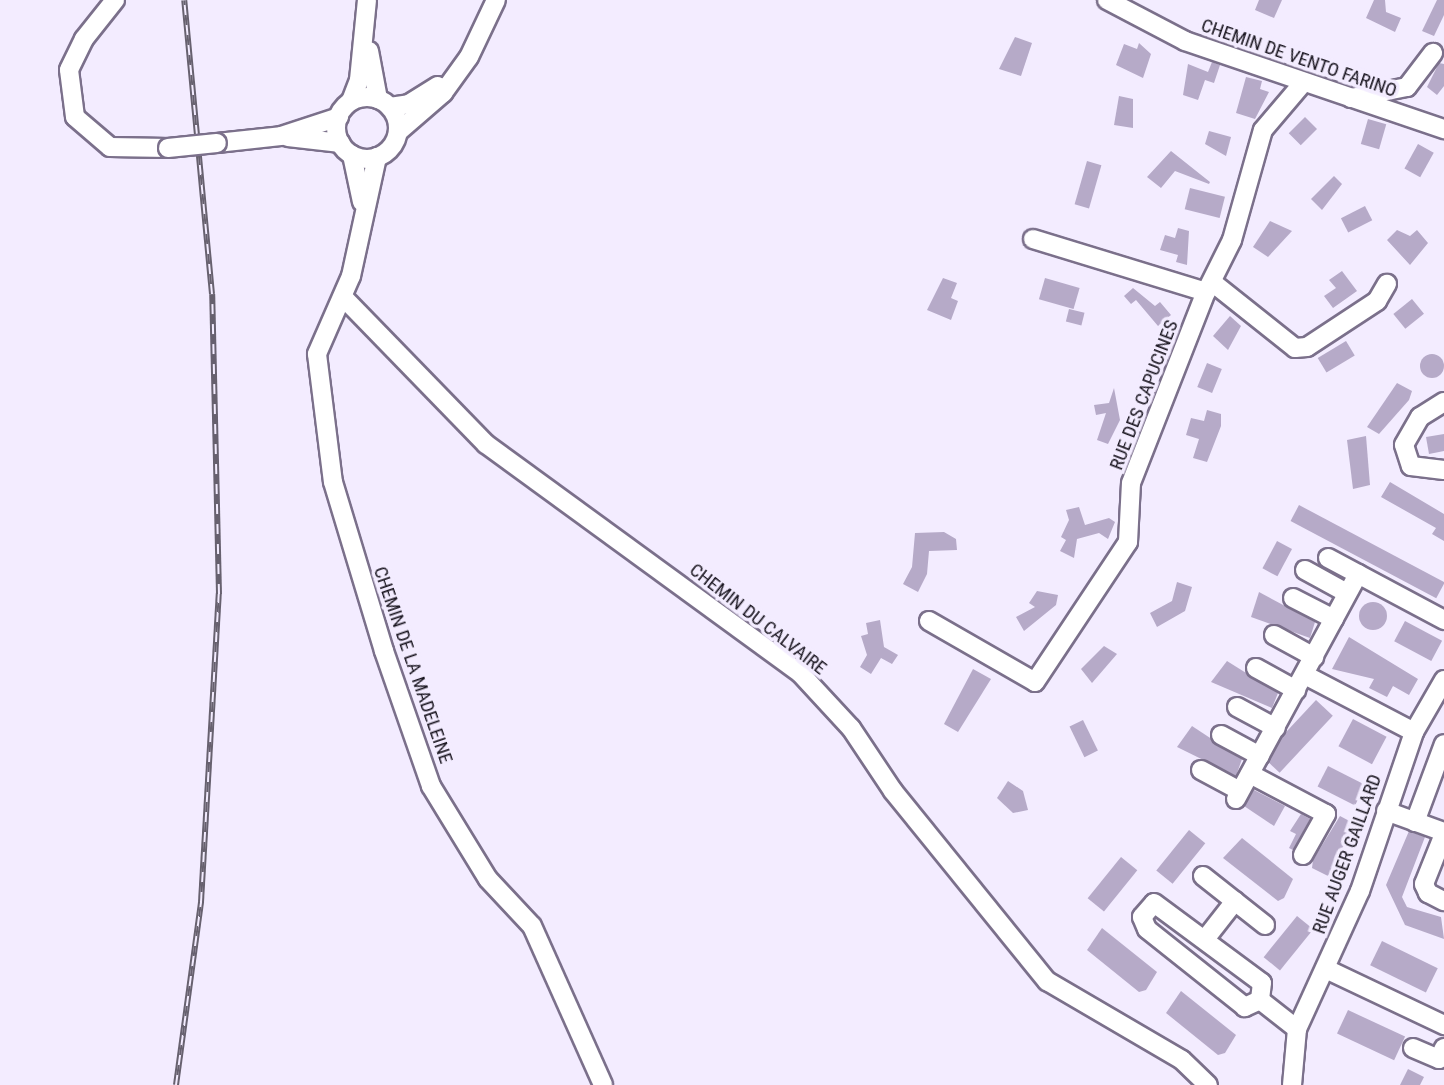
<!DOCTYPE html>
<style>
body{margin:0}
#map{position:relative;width:1444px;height:1085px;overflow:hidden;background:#f3ecff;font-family:"Roboto Condensed",sans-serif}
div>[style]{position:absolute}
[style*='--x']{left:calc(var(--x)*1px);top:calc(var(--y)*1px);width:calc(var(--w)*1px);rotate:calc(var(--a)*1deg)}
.building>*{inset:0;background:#b6aac8;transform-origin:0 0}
.round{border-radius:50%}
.roads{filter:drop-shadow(2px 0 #7b708b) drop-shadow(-2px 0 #7b708b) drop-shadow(0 2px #7b708b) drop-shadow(0 -2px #7b708b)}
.minor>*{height:18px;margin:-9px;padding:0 9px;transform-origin:9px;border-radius:9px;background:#fff}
.minor>.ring{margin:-9px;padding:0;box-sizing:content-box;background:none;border:18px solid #fff;border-radius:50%}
.rail>*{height:6px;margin-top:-3px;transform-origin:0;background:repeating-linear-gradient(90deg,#f3ecff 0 10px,#67616f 0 20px);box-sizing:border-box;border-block:2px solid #67616f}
.bridges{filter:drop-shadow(2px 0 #7b708b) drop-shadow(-2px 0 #7b708b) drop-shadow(0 2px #7b708b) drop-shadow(0 -2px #7b708b)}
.minor-bridge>*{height:18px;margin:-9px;padding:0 9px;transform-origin:9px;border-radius:9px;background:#fff}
span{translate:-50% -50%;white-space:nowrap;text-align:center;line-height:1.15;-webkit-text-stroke:7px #f3ecff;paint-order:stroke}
.street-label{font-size:19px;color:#19151f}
</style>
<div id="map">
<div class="building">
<div style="clip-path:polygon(1259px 0,1282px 0,1274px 18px,1255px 10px)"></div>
<div style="clip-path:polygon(1374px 0,1385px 0,1386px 12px,1401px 18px,1395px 32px,1366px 18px)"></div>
<div style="clip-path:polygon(1437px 0,1444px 0,1444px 15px,1434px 36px,1422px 31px)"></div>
<div style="clip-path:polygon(1015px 37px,1032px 43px,1021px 76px,999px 69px)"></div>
<div style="clip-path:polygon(1139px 43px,1151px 54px,1143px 78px,1116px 65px,1124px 44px,1137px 49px)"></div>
<div style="clip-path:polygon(1212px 62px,1220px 65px,1214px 83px,1205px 80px,1198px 100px,1183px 95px,1188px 64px,1208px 72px)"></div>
<div style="clip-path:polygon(1439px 63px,1444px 64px,1444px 86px,1437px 95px,1427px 87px)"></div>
<div style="clip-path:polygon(1246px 77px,1262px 81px,1260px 89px,1269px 92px,1255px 119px,1236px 113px)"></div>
<div style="clip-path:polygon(1119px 96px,1133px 99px,1133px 128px,1114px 125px)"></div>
<div style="left:1305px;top:117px;width:17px;height:23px;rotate:45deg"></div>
<div style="left:1368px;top:119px;width:19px;height:26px;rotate:16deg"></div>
<div style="clip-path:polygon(1209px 131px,1231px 137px,1226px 156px,1205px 144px)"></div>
<div style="left:1418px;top:144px;width:18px;height:28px;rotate:29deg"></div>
<div style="clip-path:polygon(1171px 151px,1210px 182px,1209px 184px,1175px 171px,1161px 188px,1147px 177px)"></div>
<div style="left:1087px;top:161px;width:15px;height:45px;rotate:16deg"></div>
<div style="clip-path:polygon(1334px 176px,1342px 184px,1322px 210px,1311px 199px)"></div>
<div style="left:1190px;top:188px;width:36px;height:22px;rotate:14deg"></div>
<div style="left:1365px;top:206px;width:16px;height:27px;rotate:63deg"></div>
<div style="clip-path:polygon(1270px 221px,1292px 231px,1268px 257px,1253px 247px)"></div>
<div style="clip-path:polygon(1178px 228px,1189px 231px,1187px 265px,1176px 262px,1178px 255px,1160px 250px,1165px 235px,1175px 238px)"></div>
<div style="clip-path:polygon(1397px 230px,1410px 236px,1417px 230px,1428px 243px,1410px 265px,1387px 240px)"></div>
<div style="clip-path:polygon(1342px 271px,1357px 291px,1333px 308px,1324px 296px,1336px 288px,1329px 280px)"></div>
<div style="clip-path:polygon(943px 278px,957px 283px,951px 298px,958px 301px,951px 320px,927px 310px)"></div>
<div style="left:1045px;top:278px;width:36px;height:22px;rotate:16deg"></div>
<div style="clip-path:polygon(1133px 288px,1155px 306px,1160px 302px,1171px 315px,1158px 326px,1136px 300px,1131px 304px,1124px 296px)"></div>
<div style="left:1412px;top:299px;width:19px;height:24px;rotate:51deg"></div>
<div style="left:1069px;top:309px;width:16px;height:13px;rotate:14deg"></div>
<div style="clip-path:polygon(1230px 316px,1241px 326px,1228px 350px,1213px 336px)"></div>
<div style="left:1346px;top:341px;width:17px;height:33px;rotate:59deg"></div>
<div class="round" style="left:1420px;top:354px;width:24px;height:24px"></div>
<div style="left:1207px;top:363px;width:16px;height:26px;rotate:22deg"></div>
<div style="clip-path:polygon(1397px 383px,1412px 391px,1409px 400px,1379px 434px,1367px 427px)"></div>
<div style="clip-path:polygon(1114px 388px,1120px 420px,1108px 444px,1097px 440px,1106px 413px,1096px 415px,1094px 405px,1109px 403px)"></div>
<div style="clip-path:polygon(1207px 410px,1221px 414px,1221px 426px,1207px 462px,1193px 458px,1199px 439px,1186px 435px,1191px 418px,1204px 421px)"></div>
<div style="clip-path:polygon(1444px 434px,1444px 451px,1429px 454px,1426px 437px)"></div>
<div style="clip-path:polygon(1366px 436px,1370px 485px,1353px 489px,1347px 440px)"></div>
<div style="clip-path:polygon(1390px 482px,1444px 514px,1444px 541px,1432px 534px,1436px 528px,1381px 497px)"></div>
<div style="left:1299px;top:505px;width:165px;height:18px;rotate:28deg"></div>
<div style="clip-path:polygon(1079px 507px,1085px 525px,1109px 518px,1115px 522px,1108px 539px,1099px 533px,1077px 539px,1074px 558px,1060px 551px,1066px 540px,1061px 537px,1069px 520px,1066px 510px)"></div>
<div style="clip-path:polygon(944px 532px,956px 539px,957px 550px,929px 551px,927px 574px,918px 592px,903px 584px,912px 567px,915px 533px)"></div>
<div style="left:1277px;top:541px;width:17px;height:31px;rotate:28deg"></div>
<div style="clip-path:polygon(1177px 582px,1192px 587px,1185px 611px,1157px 627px,1150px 613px,1172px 601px)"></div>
<div style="clip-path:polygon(1037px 591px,1058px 595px,1056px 605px,1024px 631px,1016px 617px,1035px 607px,1029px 603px)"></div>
<div style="clip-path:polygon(1259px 592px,1315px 622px,1310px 638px,1251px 617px)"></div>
<div class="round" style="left:1359px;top:602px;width:28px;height:28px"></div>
<div style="clip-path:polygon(880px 620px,884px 647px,898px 655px,892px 664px,881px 658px,871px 674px,860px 667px,867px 655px,861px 636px,868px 634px,866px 623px)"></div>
<div style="left:1405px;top:621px;width:42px;height:23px;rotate:28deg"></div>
<div style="clip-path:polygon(1349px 637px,1418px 679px,1409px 695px,1393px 686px,1387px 697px,1369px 688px,1374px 679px,1332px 669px)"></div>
<div style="clip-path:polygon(1104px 646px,1117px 654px,1092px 683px,1081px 669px)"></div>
<div style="clip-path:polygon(1227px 661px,1278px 693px,1272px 708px,1211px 682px)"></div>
<div style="clip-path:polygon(973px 669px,991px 679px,958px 732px,944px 724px)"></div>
<div style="left:1316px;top:700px;width:23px;height:78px;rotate:43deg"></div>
<div style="left:1353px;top:719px;width:38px;height:31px;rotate:28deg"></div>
<div style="left:1083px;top:720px;width:34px;height:15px;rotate:64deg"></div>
<div style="clip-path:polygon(1192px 726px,1242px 759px,1236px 776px,1177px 747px)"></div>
<div style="left:1328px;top:766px;width:42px;height:23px;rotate:27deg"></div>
<div style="clip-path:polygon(1008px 781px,1023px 791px,1028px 810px,1013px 813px,997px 798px)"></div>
<div style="clip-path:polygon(1254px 790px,1285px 806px,1274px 826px,1244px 806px)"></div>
<div style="clip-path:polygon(1301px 814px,1310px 819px,1293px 850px,1289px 848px,1296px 834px,1290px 831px)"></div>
<div style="clip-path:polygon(1340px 816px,1355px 824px,1328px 876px,1312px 868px,1313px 860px)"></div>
<div style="left:1189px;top:830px;width:21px;height:52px;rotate:39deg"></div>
<div style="clip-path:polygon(1409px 831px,1425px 837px,1402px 897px,1407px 907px,1441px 917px,1444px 939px,1405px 925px,1386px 885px)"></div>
<div style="clip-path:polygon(1242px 838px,1293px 879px,1284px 898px,1278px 901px,1223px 858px)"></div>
<div style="left:1121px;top:857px;width:21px;height:53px;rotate:39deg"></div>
<div style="left:1297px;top:916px;width:21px;height:53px;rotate:39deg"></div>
<div style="clip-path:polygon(1102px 928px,1157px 972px,1146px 990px,1139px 992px,1087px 950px)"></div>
<div style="left:1382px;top:941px;width:62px;height:27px;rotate:26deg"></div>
<div style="clip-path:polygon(1181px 991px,1236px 1035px,1225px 1053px,1218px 1055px,1166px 1013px)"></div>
<div style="left:1348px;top:1010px;width:63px;height:26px;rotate:25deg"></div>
<div style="clip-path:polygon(1408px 1069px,1424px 1077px,1420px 1085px,1400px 1085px)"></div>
</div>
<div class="roads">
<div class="minor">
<div style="--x:115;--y:0;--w:50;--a:128.5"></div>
<div style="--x:84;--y:39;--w:34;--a:116"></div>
<div style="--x:69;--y:70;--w:47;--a:82.7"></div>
<div style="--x:75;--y:117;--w:46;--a:40.6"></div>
<div style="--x:110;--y:147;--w:58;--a:1"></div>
<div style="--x:1107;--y:0;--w:88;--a:27.7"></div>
<div style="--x:1185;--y:41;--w:274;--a:18.8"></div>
<div style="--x:369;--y:51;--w:49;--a:79.4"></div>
<div class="ring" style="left:336px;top:97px;width:44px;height:44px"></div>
<div style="--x:1351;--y:98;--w:57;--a:-11.1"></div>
<div style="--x:1407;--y:87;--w:43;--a:-52.6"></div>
<div style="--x:351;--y:101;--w:22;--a:-69"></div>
<div style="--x:359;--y:80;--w:80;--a:-84.3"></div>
<div style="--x:390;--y:107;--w:19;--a:-9"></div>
<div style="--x:409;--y:104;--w:34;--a:-32"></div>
<div style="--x:398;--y:132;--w:60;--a:-40.9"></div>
<div style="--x:443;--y:93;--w:44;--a:-54.2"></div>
<div style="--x:469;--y:57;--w:63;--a:-64.7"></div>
<div style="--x:288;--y:137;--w:53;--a:6.5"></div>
<div style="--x:217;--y:143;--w:64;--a:-6.2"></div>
<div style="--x:281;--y:136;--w:61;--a:-18.1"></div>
<div style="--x:352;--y:155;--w:48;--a:78"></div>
<div style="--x:377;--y:157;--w:122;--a:102.3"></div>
<div style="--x:351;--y:276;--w:85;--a:113.6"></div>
<div style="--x:317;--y:354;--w:129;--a:82.9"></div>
<div style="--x:333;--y:482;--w:177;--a:73.2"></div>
<div style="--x:384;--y:651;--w:143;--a:70.8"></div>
<div style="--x:431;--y:786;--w:109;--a:58.5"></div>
<div style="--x:488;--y:879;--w:64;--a:46.9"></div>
<div style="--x:532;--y:926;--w:174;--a:65.9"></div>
<div style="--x:1033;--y:239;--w:181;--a:17"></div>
<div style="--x:1212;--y:282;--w:106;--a:38.5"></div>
<div style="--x:1295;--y:348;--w:12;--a:-5"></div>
<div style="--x:1307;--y:347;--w:84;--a:-33.3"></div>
<div style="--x:1377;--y:301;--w:20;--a:-60"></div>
<div style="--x:343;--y:297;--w:205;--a:45.8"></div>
<div style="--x:486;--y:444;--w:389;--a:36.1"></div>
<div style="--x:800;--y:673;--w:75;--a:47.2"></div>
<div style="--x:851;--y:728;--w:76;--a:56.3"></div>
<div style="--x:893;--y:791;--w:245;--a:51"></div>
<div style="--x:1047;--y:981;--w:156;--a:30.3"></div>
<div style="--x:1182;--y:1060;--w:36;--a:44"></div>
<div style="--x:1444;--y:402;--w:28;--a:148"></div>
<div style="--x:1420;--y:417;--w:32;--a:120"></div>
<div style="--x:1404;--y:445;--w:22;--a:72"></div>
<div style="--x:1411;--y:466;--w:33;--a:7"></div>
<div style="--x:1328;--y:558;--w:132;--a:28.1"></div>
<div style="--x:1305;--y:570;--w:48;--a:28.7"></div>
<div style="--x:1293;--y:598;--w:46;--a:27.1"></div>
<div style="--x:929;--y:621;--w:122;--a:29.9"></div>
<div style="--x:1035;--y:682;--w:168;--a:-56.4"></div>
<div style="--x:1128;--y:542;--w:59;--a:-87.1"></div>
<div style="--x:1131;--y:483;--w:205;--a:-68.6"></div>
<div style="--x:1206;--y:292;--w:58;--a:-63.4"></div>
<div style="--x:1232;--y:240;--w:114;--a:-74.3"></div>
<div style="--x:1263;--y:130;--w:62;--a:-49.6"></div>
<div style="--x:1274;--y:635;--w:46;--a:28.8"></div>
<div style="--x:1256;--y:668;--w:46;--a:28.8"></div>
<div style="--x:1305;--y:675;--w:123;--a:27.6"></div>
<div style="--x:1237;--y:707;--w:44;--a:28.3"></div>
<div style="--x:1221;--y:735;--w:44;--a:28.3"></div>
<div style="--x:1201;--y:770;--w:44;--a:28.3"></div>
<div style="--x:1250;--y:774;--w:86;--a:27.8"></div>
<div style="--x:1326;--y:814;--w:47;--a:119.3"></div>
<div style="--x:1236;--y:799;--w:256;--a:-61.5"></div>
<div style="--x:1386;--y:811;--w:62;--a:19.9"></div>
<div style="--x:1415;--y:822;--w:83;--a:-69.6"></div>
<div style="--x:1444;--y:834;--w:54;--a:111.8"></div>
<div style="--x:1424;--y:884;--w:10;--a:66"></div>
<div style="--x:1428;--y:893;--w:18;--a:27"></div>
<div style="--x:1203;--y:876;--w:79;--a:38.3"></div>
<div style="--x:1154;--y:903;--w:134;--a:36.5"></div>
<div style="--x:1262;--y:983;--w:17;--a:97"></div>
<div style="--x:1260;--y:1000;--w:17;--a:155"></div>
<div style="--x:1245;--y:1007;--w:125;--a:-141.5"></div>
<div style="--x:1147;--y:929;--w:13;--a:-113"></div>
<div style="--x:1142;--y:917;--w:18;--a:-49"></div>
<div style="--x:1206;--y:938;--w:47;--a:-51.9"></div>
<div style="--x:1326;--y:969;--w:131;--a:25.4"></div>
<div style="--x:1260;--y:1000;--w:47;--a:38.1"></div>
<div style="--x:1413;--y:1048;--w:28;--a:23"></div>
<div style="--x:1439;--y:1059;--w:12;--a:-66"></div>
<div style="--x:1292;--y:1085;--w:56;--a:-84.9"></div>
<div style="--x:1297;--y:1029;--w:152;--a:-65.5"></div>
<div style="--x:1360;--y:891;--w:168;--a:-71.2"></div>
<div style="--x:1414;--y:732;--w:60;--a:-60"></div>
</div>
</div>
<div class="rail">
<div style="--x:176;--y:1085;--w:185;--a:-82.2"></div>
<div style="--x:201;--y:902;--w:309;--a:-86.7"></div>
<div style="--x:219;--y:594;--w:300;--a:-91.3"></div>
<div style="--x:212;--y:294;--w:295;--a:-95.4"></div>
</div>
<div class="bridges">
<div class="minor-bridge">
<div style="--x:168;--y:148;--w:49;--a:-5.8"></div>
</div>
</div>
<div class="street-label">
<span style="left:1299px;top:58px;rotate:19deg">CHEMIN DE VENTO FARINO</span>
<span style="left:1144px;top:395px;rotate:-69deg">RUE DES CAPUCINES</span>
<span style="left:758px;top:619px;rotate:38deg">CHEMIN DU CALVAIRE</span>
<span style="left:413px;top:665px;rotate:71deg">CHEMIN DE LA MADELEINE</span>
<span style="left:1347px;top:854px;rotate:-70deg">RUE AUGER GAILLARD</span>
</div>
</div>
